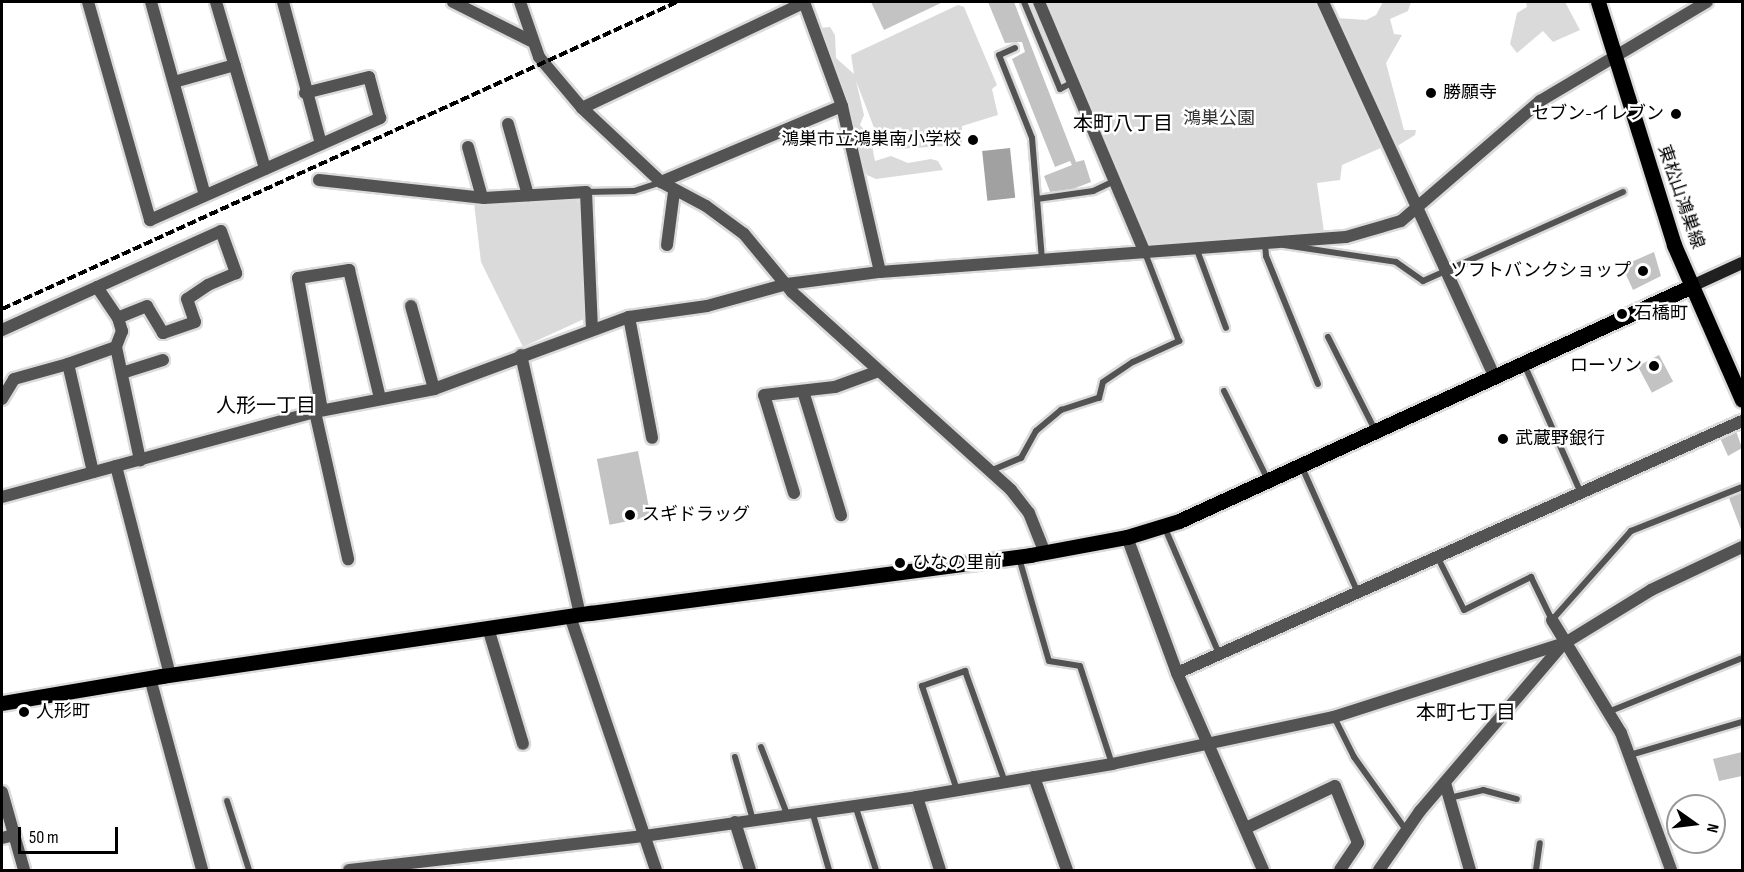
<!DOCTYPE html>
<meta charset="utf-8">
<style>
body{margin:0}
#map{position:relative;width:1744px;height:872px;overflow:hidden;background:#fff;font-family:"Sofia Sans Condensed","Noto Sans JP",sans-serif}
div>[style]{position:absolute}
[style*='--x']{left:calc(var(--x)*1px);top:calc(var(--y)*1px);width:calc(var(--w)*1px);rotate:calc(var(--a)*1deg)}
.green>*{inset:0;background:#dadada}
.water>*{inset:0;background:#a1a1a1;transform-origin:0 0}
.building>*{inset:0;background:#c3c3c3;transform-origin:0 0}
.roads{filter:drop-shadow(2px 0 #dbdbdb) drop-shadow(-2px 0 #dbdbdb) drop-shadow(0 2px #dbdbdb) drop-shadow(0 -2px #dbdbdb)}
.lane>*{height:6px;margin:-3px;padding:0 3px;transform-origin:3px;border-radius:3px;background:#535353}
.street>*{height:12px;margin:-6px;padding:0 6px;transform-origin:6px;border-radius:6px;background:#535353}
.secondary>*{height:12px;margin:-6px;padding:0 6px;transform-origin:6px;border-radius:6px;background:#202020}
.primary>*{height:15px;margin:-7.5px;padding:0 7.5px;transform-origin:7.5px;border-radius:7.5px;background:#000}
.rail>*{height:4px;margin-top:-2px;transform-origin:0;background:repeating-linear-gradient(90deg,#000 0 9px,transparent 0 12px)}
.dots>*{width:16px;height:16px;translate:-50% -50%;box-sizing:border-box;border:3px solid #fff;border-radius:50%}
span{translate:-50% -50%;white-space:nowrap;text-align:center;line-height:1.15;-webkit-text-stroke:5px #fff;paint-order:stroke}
.poi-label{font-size:18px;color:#000}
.left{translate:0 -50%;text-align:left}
.right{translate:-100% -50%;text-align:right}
.park-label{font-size:18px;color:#313131}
.street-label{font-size:18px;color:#000}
.neighbourhood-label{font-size:20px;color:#000}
.frame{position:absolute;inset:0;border:3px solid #000;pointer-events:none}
.north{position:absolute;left:1666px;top:794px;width:60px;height:60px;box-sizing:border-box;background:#fff;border:2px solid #999;border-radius:50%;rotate:104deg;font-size:16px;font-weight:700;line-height:24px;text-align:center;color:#000}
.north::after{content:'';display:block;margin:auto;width:21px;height:27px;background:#000;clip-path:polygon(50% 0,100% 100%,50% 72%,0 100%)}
.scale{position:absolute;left:18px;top:827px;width:100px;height:27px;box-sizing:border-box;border:3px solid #000;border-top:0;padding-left:8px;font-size:18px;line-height:21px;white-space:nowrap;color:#000;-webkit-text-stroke:4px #fff;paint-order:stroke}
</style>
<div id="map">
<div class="green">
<div style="clip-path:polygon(1043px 2px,1321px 2px,1383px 147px,1342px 165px,1340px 180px,1317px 183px,1324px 232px,1152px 247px,1141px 233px)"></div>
<div style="clip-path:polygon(1383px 2px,1411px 2px,1408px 11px,1390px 19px,1394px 34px,1402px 35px,1386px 63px,1404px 130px,1416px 130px,1415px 135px,1394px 148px,1337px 18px,1366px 20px,1376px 15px)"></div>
<div style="clip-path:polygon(1526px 2px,1565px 2px,1580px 30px,1553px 42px,1543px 31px,1517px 53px,1510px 44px,1517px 13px,1527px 7px)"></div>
<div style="clip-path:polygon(958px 5px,964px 7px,997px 85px,992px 89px,998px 115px,962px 126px,962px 145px,897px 149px,878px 138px,856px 81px,864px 115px,860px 125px,870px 136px,875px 161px,891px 156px,908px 163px,931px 159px,938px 161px,943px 170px,876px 179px,867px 175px,818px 28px,830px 27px,835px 35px,836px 58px,854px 74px,851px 55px)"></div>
<div style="clip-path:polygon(575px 199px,579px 203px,584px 319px,523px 347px,481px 262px,474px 203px)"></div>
</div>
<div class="water">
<div style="left:1010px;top:148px;width:50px;height:28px;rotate:84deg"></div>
</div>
<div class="building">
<div style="clip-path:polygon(871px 2px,943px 2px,884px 30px)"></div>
<div style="clip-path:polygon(988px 2px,1014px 2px,1076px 162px,1084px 160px,1091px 182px,1052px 197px,1044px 176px,1072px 165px,1070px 161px,1055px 167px,1012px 59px,1025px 52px,1022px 42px,1005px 43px)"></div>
<div style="clip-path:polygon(1654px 252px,1661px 276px,1633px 290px,1622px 266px)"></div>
<div style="left:1659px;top:355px;width:30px;height:24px;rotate:62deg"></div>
<div style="clip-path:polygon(1736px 431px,1742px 448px,1728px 456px,1720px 438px)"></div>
<div style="left:638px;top:451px;width:67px;height:42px;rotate:79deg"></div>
<div style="clip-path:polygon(1742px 491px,1742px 532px,1729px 498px)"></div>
<div style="clip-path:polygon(1742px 752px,1742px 776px,1719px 781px,1713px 759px)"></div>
</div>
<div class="roads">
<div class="lane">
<div style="--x:1024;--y:2;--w:94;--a:67.5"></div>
<div style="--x:1060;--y:89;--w:15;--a:-28"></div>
<div style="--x:1015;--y:48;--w:17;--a:156"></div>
<div style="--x:999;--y:55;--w:89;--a:68.3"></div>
<div style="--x:1032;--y:138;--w:121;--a:85.3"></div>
<div style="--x:586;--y:192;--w:48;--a:-1.2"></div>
<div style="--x:634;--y:191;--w:28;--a:-18"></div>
<div style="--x:1037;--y:199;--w:57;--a:-8.1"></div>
<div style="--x:1093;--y:191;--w:23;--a:-25"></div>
<div style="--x:1265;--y:244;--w:12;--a:85"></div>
<div style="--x:1266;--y:256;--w:138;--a:67.9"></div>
<div style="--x:1284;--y:245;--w:113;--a:8.6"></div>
<div style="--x:1396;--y:262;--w:33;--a:35"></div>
<div style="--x:1423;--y:281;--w:219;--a:-24"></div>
<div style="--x:1197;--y:250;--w:83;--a:69.6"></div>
<div style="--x:1328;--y:337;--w:104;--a:63.2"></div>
<div style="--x:1524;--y:364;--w:141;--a:66.2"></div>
<div style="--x:1224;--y:391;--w:99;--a:63.7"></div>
<div style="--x:1301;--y:465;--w:140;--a:66"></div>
<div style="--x:990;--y:471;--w:34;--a:-23"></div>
<div style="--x:1021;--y:458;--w:31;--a:-61"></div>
<div style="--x:1036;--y:431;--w:33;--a:-40"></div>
<div style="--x:1061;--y:410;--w:40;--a:-18"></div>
<div style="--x:1099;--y:398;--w:16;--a:-76"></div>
<div style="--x:1103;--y:382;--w:36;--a:-34"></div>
<div style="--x:1133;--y:362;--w:51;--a:-24.5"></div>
<div style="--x:1179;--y:341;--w:94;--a:-111.1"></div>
<div style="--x:1164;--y:526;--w:139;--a:66.7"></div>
<div style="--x:1019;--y:558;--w:107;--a:73.8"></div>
<div style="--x:1049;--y:661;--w:31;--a:9"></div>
<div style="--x:1080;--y:666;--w:103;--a:71.9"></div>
<div style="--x:1438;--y:558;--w:58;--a:63.4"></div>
<div style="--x:1464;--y:610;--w:75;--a:-26.2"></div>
<div style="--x:1531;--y:577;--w:48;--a:64"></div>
<div style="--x:1552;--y:620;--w:119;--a:-48.4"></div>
<div style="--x:1631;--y:531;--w:119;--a:-21.6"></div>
<div style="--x:1608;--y:712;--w:144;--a:-21.9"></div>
<div style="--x:1334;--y:717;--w:45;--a:63.4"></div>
<div style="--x:1354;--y:757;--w:90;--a:54.5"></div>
<div style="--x:761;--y:747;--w:72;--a:68.8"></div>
<div style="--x:1630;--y:755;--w:117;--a:-16.4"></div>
<div style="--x:735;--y:757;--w:66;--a:74.1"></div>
<div style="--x:957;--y:790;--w:110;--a:-108.6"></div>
<div style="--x:922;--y:686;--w:46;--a:-19.2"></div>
<div style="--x:965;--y:671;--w:118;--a:70.2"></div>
<div style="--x:1449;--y:798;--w:35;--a:-13"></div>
<div style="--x:1483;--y:790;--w:35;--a:15"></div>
<div style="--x:227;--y:801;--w:72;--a:72.3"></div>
<div style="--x:855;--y:805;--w:68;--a:72.1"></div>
<div style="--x:812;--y:811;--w:61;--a:73.9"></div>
<div style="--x:1536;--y:870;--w:27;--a:-82"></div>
</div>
<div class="street">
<div style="--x:88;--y:2;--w:227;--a:74.1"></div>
<div style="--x:150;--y:220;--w:252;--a:-23.9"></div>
<div style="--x:380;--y:118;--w:42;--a:-105"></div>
<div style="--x:369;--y:77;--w:66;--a:166"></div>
<div style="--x:151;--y:2;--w:200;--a:74.4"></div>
<div style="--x:216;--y:2;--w:174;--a:73.6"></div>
<div style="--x:283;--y:2;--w:147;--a:75"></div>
<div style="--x:453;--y:2;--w:87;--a:26.6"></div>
<div style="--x:520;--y:2;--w:58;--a:70.9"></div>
<div style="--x:539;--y:57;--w:67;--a:49.9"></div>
<div style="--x:582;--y:108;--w:108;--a:43.1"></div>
<div style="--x:661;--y:182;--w:51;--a:28.1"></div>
<div style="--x:706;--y:206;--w:47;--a:36.4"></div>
<div style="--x:744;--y:234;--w:75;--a:50.4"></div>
<div style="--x:792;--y:292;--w:295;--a:42.1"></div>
<div style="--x:1011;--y:490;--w:29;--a:52"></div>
<div style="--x:1029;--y:513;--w:43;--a:68.2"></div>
<div style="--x:804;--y:2;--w:111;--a:69.9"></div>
<div style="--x:842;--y:106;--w:170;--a:77.1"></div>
<div style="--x:1039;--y:2;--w:272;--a:67.1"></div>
<div style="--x:1323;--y:2;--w:413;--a:65.4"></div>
<div style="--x:174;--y:82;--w:63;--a:-15.6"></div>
<div style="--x:582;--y:108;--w:247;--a:-25.4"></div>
<div style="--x:508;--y:124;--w:74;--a:74.3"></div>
<div style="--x:468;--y:147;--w:52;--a:74.4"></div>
<div style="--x:319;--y:180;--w:166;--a:6.2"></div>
<div style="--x:484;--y:198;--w:102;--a:-3.4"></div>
<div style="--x:586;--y:192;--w:135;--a:87.5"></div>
<div style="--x:661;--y:182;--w:196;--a:-22.8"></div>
<div style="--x:667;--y:245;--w:53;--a:-82.5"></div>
<div style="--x:97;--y:287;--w:37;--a:56"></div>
<div style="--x:411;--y:306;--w:86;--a:74.5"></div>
<div style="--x:629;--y:317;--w:123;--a:79.2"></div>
<div style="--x:2;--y:330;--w:240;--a:-24.3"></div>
<div style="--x:221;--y:231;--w:45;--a:70.3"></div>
<div style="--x:236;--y:273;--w:30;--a:157"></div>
<div style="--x:208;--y:285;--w:25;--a:146"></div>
<div style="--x:187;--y:299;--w:24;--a:71"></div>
<div style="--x:195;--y:322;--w:34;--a:161"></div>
<div style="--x:163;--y:333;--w:31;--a:-121"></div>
<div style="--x:147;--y:306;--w:31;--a:158"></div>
<div style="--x:118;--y:318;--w:14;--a:73"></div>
<div style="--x:122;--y:331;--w:17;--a:111"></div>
<div style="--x:521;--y:355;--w:267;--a:77.2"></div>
<div style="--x:122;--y:373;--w:43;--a:-17.6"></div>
<div style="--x:803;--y:391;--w:130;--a:73"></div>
<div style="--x:2;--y:399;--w:23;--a:-59"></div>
<div style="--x:14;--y:379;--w:56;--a:-15.5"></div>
<div style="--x:322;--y:410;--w:134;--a:-100.3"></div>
<div style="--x:298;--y:278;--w:52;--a:-8.9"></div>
<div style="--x:349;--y:270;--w:132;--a:76.4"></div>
<div style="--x:315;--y:412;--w:151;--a:77.3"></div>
<div style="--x:116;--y:466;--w:216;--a:75.5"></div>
<div style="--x:93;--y:472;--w:111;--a:-103"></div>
<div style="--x:68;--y:364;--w:51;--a:-19.5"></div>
<div style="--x:116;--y:347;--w:116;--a:78"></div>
<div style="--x:794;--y:493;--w:102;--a:-107"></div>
<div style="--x:764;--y:395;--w:71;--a:-6.4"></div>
<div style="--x:835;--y:387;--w:44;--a:-20.1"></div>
<div style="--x:2;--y:497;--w:324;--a:-15.2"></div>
<div style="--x:315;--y:412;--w:121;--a:-10.9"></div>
<div style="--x:434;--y:389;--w:208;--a:-20.3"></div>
<div style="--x:629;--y:317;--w:79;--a:-8"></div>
<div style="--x:707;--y:306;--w:83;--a:-15.4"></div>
<div style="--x:787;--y:284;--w:94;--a:-7.4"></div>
<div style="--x:880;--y:272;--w:467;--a:-4.3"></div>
<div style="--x:1346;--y:237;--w:57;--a:-16.2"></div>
<div style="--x:1401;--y:221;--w:184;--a:-40.8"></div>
<div style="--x:1540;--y:101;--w:194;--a:-30.7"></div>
<div style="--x:1127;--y:537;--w:145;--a:69.8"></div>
<div style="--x:1177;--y:673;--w:215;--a:66.4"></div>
<div style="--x:570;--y:616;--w:268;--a:71.3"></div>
<div style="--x:1552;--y:620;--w:132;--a:58.6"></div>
<div style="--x:1621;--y:733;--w:146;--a:69.9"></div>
<div style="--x:488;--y:628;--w:121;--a:73.2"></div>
<div style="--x:1177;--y:673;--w:619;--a:-24.04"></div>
<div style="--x:150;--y:678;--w:199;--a:74.8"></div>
<div style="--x:1034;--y:777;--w:99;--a:70.5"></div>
<div style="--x:1445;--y:783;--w:91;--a:74"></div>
<div style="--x:2;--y:792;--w:81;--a:74.2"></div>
<div style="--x:917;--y:797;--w:77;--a:72.5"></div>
<div style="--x:735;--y:822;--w:50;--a:72.6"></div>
<div style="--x:1246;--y:828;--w:98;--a:-25.3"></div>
<div style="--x:1335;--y:786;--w:61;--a:68"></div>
<div style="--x:1358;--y:843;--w:32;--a:124"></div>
<div style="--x:2;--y:838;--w:12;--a:-14"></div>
<div style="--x:349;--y:870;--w:297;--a:-6.6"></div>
<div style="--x:644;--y:836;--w:276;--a:-8.1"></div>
<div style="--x:917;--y:797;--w:198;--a:-9.6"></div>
<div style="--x:1112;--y:764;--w:227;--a:-12"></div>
<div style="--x:1334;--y:717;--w:243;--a:-17.8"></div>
<div style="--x:1565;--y:643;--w:101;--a:-31.6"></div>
<div style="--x:1651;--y:590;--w:101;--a:-25.3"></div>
<div style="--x:1379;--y:870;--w:72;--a:-55.2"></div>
<div style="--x:1420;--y:811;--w:221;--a:-49.4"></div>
</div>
<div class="secondary">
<div style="--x:1692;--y:286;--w:55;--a:-24.7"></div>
</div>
<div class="primary">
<div style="--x:1598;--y:2;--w:255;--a:72.6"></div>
<div style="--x:1674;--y:245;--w:169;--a:66.3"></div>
<div style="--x:2;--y:703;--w:162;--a:-9.6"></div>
<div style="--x:162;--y:676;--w:433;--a:-8.4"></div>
<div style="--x:590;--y:613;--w:444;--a:-7.5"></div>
<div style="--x:1030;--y:555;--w:99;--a:-10.5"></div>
<div style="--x:1127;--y:537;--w:54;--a:-17.1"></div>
<div style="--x:1179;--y:521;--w:564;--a:-24.61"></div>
</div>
</div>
<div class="rail">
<div style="--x:2;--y:309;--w:742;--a:-24.46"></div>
</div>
<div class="dots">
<div style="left:1431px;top:93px;background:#000"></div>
<div style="left:1676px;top:114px;background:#000"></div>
<div style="left:973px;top:140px;background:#000"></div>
<div style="left:1643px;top:271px;background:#000"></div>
<div style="left:1622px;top:314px;background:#000"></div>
<div style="left:1654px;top:366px;background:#000"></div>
<div style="left:1503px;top:439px;background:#000"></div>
<div style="left:630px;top:515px;background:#000"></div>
<div style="left:900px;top:563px;background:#000"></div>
<div style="left:24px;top:712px;background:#000"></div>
</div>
<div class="poi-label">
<span class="left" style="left:1443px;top:93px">勝願寺</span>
<span class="right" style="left:1664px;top:114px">セブン-イレブン</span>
<span class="right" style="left:961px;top:140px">鴻巣市立鴻巣南小学校</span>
<span class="right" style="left:1631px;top:271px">ソフトバンクショップ</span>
<span class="left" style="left:1634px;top:314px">石橋町</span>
<span class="right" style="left:1642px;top:366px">ローソン</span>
<span class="left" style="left:1515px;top:439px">武蔵野銀行</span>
<span class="left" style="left:642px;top:515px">スギドラッグ</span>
<span class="left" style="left:912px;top:563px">ひなの里前</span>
<span class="left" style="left:36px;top:712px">人形町</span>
</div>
<div class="park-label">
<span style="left:1219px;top:119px">鴻巣公園</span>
</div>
<div class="street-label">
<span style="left:1680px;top:197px;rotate:71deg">東松山鴻巣線</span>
</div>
<div class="neighbourhood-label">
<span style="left:1123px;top:124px">本町八丁目</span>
<span style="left:266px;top:406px">人形一丁目</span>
<span style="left:1466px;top:713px">本町七丁目</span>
</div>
<div class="frame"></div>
<div class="north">N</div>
<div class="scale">50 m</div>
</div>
